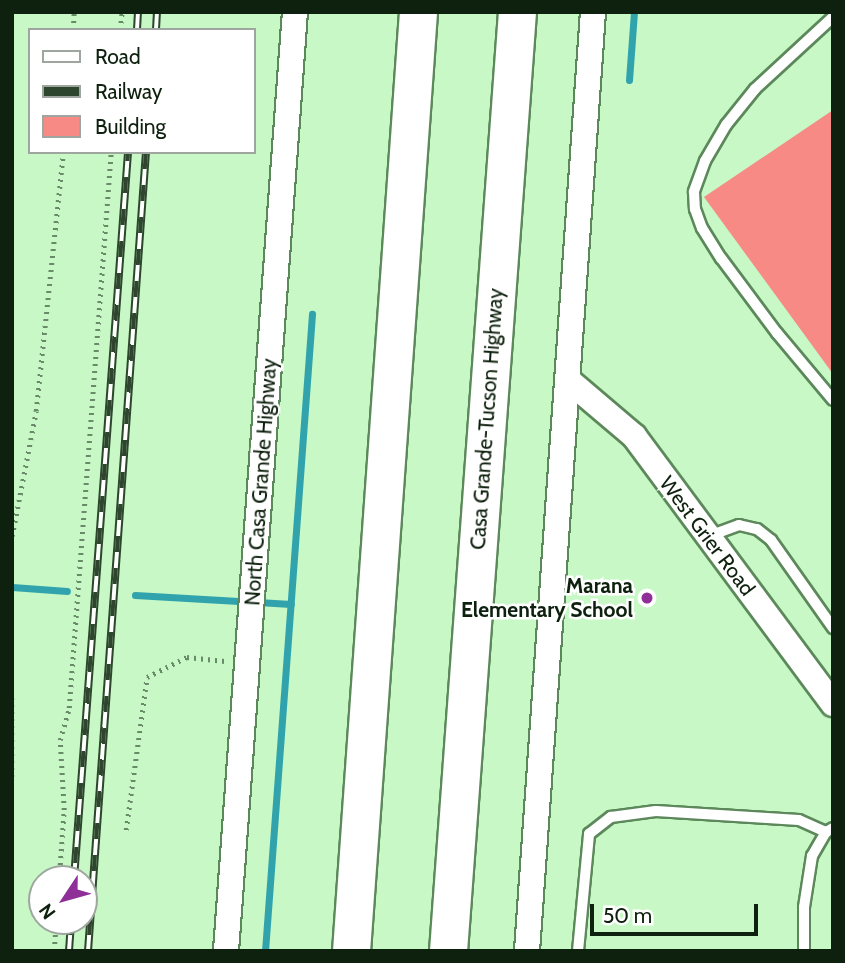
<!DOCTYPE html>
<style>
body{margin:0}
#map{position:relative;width:845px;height:963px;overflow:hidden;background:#c7f8c5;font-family:Cabin,sans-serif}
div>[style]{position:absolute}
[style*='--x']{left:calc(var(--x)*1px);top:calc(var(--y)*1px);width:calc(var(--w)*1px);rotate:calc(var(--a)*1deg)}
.stream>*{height:7px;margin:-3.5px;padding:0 3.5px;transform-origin:3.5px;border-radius:3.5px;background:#30a3ad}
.building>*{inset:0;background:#f78a85}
.path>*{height:4.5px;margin-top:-2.25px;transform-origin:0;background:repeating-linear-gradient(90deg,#698a68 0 2px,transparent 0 7px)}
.roads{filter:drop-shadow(2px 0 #5c885b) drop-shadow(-2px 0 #5c885b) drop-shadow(0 2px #5c885b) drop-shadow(0 -2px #5c885b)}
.service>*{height:10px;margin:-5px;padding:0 5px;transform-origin:5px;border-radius:5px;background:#fff}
.tertiary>*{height:24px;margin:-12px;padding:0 12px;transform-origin:12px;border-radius:12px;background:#fff}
.motorway>*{height:37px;margin:-18.5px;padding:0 18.5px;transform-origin:18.5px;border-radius:18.5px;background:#fff}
.rail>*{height:8px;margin-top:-4px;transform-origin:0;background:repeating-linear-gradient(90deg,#fff 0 16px,#2e452e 0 32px);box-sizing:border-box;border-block:2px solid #2e452e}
.dots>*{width:19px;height:19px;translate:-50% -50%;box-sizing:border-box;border:4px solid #fff;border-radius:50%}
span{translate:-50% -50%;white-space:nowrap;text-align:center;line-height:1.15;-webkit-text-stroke:5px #fff;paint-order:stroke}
.street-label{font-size:21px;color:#0e200e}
.poi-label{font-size:21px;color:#0e200e;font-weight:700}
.right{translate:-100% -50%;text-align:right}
.frame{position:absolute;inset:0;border:14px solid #0e200e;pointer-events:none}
.legend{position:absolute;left:28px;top:28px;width:228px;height:126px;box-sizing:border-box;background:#fff;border:2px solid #9fa69f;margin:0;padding:9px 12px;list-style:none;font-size:21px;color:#0e200e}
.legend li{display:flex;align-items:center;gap:14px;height:35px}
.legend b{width:35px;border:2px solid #9fa69f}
.north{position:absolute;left:28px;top:865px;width:70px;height:70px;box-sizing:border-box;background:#fff;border:2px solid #9fa69f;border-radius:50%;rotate:234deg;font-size:19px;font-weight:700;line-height:28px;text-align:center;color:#0e200e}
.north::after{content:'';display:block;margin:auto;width:24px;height:32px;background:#8f3099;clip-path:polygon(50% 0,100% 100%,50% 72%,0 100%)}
.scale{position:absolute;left:590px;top:904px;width:168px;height:32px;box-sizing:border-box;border:4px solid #0e200e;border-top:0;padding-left:9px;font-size:21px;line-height:24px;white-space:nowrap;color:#0e200e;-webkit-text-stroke:5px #fff;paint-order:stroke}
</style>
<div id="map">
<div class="stream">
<div style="--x:629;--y:80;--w:68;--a:-85.8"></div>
<div style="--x:12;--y:587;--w:55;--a:4.2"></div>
<div style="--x:135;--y:595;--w:156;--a:3.3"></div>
<div style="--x:265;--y:951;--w:639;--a:-85.78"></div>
</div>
<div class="building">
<div style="clip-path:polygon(833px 110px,833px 374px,704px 197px)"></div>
</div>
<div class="path">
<div style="--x:73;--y:30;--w:18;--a:-87"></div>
<div style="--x:120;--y:30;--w:18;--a:-84"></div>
<div style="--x:12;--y:536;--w:127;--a:-79.1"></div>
<div style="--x:36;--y:411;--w:260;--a:-84"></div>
<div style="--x:12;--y:698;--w:79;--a:90"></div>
<div style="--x:126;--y:830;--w:154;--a:-82.2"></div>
<div style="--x:147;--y:677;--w:45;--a:-26.6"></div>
<div style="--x:187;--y:657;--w:38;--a:6"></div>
<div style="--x:59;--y:879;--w:69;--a:-85.9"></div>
<div style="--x:64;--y:810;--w:70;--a:-93.3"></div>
<div style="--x:60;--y:740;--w:33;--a:-74"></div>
<div style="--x:69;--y:708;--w:558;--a:-85.68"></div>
<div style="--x:54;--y:951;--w:30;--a:-86"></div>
</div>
<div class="roads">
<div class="service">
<div style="--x:833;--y:17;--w:106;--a:137.3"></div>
<div style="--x:755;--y:89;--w:46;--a:128.9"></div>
<div style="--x:726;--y:125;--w:42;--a:120.3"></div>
<div style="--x:705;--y:161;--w:33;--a:110"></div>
<div style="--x:694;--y:192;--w:17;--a:87"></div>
<div style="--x:695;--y:209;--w:20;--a:70"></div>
<div style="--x:702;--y:228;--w:36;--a:58"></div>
<div style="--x:721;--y:258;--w:94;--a:53.3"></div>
<div style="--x:777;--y:333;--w:87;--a:50.1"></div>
<div style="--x:709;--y:536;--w:32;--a:-20"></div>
<div style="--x:739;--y:525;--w:18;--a:13"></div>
<div style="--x:757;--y:529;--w:18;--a:38"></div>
<div style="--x:771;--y:540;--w:108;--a:54.8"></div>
<div style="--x:578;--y:951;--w:118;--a:-84.6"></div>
<div style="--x:589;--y:834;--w:28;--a:-38"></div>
<div style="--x:611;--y:817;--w:45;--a:-7.6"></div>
<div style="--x:656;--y:811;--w:143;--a:3.6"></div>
<div style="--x:799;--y:820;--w:30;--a:24"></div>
<div style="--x:804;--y:951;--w:44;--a:-90"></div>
<div style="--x:804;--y:907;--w:52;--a:-81.1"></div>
<div style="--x:812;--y:856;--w:28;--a:-60"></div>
<div style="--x:826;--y:832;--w:8;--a:-30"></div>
</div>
<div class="tertiary">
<div style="--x:568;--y:380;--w:87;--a:40.3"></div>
<div style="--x:634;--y:436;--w:334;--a:53.4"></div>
<div style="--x:226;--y:951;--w:942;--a:-85.8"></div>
<div style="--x:527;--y:951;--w:941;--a:-85.98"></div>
</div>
<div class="motorway">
<div style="--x:351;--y:951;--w:941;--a:-85.92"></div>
<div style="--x:448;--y:951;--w:942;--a:-85.8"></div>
</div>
</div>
<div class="rail">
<div style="--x:137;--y:30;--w:18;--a:-87"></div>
<div style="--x:156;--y:30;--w:18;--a:-87"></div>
<div style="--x:74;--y:879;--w:729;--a:-85.75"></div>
<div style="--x:69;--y:951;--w:30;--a:-86"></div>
<div style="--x:88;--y:951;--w:801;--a:-85.85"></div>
</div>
<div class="dots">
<div style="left:647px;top:598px;background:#8f3099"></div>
</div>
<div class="street-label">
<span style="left:487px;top:419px;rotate:-86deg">Casa Grande-Tucson Highway</span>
<span style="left:261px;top:482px;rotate:-86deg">North Casa Grande Highway</span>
<span style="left:707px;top:536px;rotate:53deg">West Grier Road</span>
</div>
<div class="poi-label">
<span class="right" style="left:633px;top:598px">Marana<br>Elementary School</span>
</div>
<div class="frame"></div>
<ul class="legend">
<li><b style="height:9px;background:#fff"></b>Road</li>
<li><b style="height:9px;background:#2e452e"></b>Railway</li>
<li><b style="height:19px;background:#f78a85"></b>Building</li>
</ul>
<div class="north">N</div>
<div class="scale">50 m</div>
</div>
